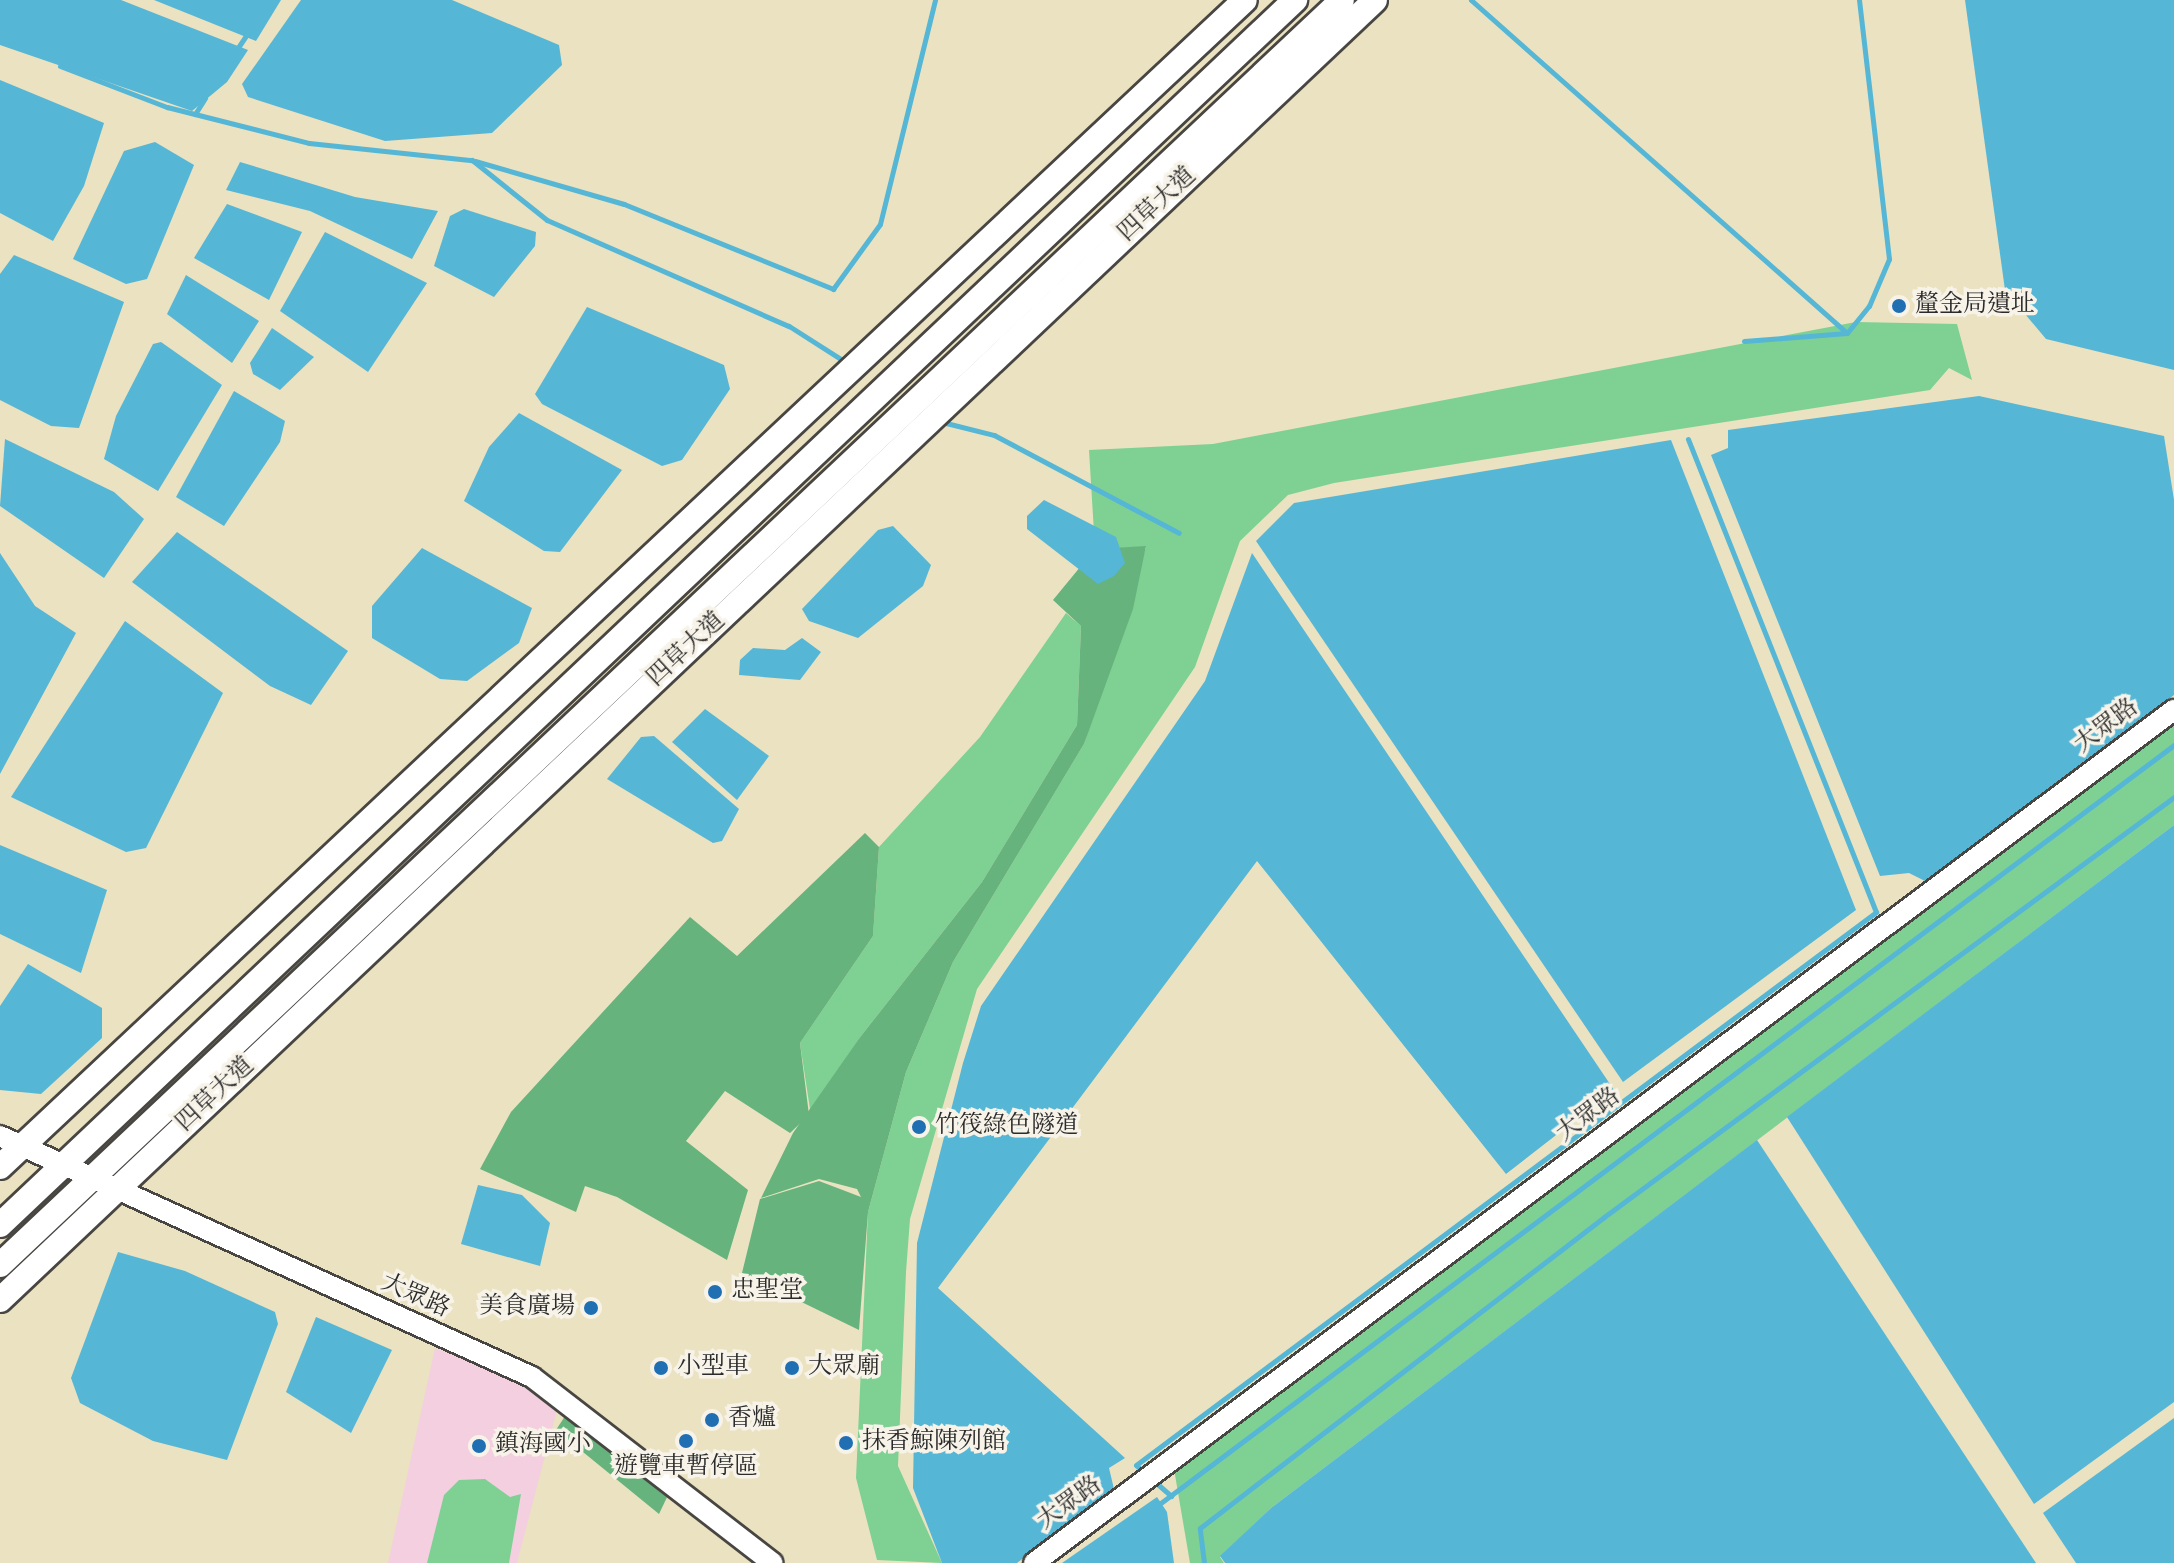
<!DOCTYPE html>
<html>
<head>
<meta charset="utf-8">
<style>
  body { margin:0 }
  #map { position:relative; width:2174px; height:1563px; overflow:hidden; background:#eae2c1; font-family:"Sorts Mill Goudy","Noto Serif TC",serif }
  div>[style] { position:absolute }
  .built>* { inset:0; background:#f3cfe0 }
  .green>* { inset:0; background:#7ed193 }
  .forest>* { inset:0; background:#66b37d }
  .water>* { inset:0; background:#56b6d5 }
  .stream>* { height:5px; margin:-2.5px; padding:0 2.5px; transform-origin:2.5px; border-radius:2.5px; background:#56b6d5 }
  .roads { filter:drop-shadow(2px 0 #484642) drop-shadow(-2px 0 #484642) drop-shadow(0 2px #484642) drop-shadow(0 -2px #484642) }
  .minor>* { height:20px; margin:-10px; padding:0 10px; transform-origin:10px; border-radius:10px; background:#fff }
  .tertiary>* { height:24px; margin:-12px; padding:0 12px; transform-origin:12px; border-radius:12px; background:#fff }
  .dots>* { width:22px; height:22px; translate:-50% -50%; box-sizing:border-box; border:4px solid #f7f3e8; border-radius:50% }
  span { translate:-50% -50%; white-space:nowrap; text-align:center; line-height:1.15; -webkit-text-stroke:7px #f7f3e8; paint-order:stroke }
  .street-label { font-size:24px; color:#2b2b2b }
  .poi-label { font-size:24px; color:#2b2b2b }
  .left { translate:0 -50%; text-align:left }
  .right { translate:-100% -50%; text-align:right }
</style>
</head>
<body>
<div id="map">
  <div class="built">
    <div style="clip-path:polygon(435px 1348px,512px 1377px,558px 1406px,517px 1563px,388px 1563px)"></div>
  </div>
  <div class="green">
    <div style="clip-path:polygon(1856px 322px,1957px 324px,1972px 380px,1949px 368px,1930px 390px,1334px 483px,1288px 495px,1240px 541px,1195px 667px,977px 989px,910px 1219px,906px 1272px,898px 1466px,942px 1563px,877px 1560px,856px 1478px,868px 1212px,906px 1072px,953px 962px,1084px 744px,1146px 547px,1095px 549px,1089px 450px,1213px 444px)"></div>
    <div style="clip-path:polygon(1066px 613px,1081px 626px,1077px 725px,982px 882px,861px 1036px,811px 1116px,800px 1043px,873px 936px,879px 847px,980px 737px)"></div>
    <div style="clip-path:polygon(2174px 722px,2174px 825px,1271px 1508px,1220px 1557px,1224px 1563px,1190px 1563px,1174px 1469px)"></div>
    <div style="clip-path:polygon(485px 1479px,510px 1497px,521px 1494px,509px 1563px,427px 1563px,444px 1495px,459px 1480px)"></div>
  </div>
  <div class="forest">
    <div style="clip-path:polygon(1146px 546px,1133px 609px,1084px 744px,953px 962px,906px 1072px,868px 1212px,859px 1330px,742px 1273px,760px 1199px,819px 1181px,861px 1197px,857px 1189px,819px 1179px,761px 1198px,793px 1133px,861px 1036px,982px 882px,1077px 725px,1081px 626px,1053px 600px,1095px 549px)"></div>
    <div style="clip-path:polygon(865px 833px,879px 847px,873px 936px,800px 1043px,809px 1115px,790px 1133px,725px 1091px,686px 1141px,748px 1190px,727px 1260px,617px 1197px,585px 1186px,576px 1212px,480px 1169px,511px 1112px,690px 917px,737px 956px)"></div>
    <div style="clip-path:polygon(569px 1410px,669px 1493px,659px 1514px,556px 1430px)"></div>
  </div>
  <div class="water">
    <div style="clip-path:polygon(0 0,121px 0,248px 50px,227px 82px,192px 111px,0 45px)"></div>
    <div style="clip-path:polygon(154px 0,281px 0,256px 41px)"></div>
    <div style="clip-path:polygon(301px 0,452px 0,559px 45px,562px 65px,492px 133px,385px 141px,248px 97px,242px 84px)"></div>
    <div style="clip-path:polygon(1965px 0,2174px 0,2174px 370px,2046px 339px,2005px 290px)"></div>
    <div style="clip-path:polygon(0 80px,104px 123px,84px 186px,53px 241px,0 213px)"></div>
    <div style="clip-path:polygon(155px 142px,194px 165px,147px 279px,126px 284px,73px 259px,124px 151px)"></div>
    <div style="clip-path:polygon(240px 162px,355px 197px,438px 211px,412px 259px,310px 211px,226px 190px)"></div>
    <div style="clip-path:polygon(227px 204px,302px 232px,269px 300px,194px 258px)"></div>
    <div style="clip-path:polygon(464px 209px,536px 232px,535px 246px,494px 297px,434px 266px,450px 216px)"></div>
    <div style="clip-path:polygon(325px 232px,427px 283px,368px 372px,280px 311px)"></div>
    <div style="clip-path:polygon(14px 255px,124px 302px,79px 428px,51px 426px,0 400px,0 274px)"></div>
    <div style="clip-path:polygon(186px 275px,259px 321px,232px 363px,167px 314px)"></div>
    <div style="clip-path:polygon(587px 307px,724px 365px,730px 389px,682px 460px,662px 466px,542px 404px,535px 394px)"></div>
    <div style="clip-path:polygon(272px 328px,314px 357px,280px 390px,253px 374px,250px 363px)"></div>
    <div style="clip-path:polygon(161px 342px,222px 385px,158px 491px,104px 459px,116px 416px,153px 344px)"></div>
    <div style="clip-path:polygon(234px 391px,285px 421px,280px 442px,224px 526px,176px 497px)"></div>
    <div style="clip-path:polygon(1979px 396px,2164px 436px,2174px 500px,2174px 695px,1925px 881px,1909px 873px,1880px 876px,1711px 455px,1728px 448px,1728px 430px)"></div>
    <div style="clip-path:polygon(519px 413px,622px 470px,560px 552px,544px 551px,464px 501px,489px 447px)"></div>
    <div style="clip-path:polygon(5px 439px,114px 492px,144px 519px,104px 578px,0 506px)"></div>
    <div style="clip-path:polygon(1671px 440px,1856px 910px,1623px 1082px,1256px 541px,1294px 503px)"></div>
    <div style="clip-path:polygon(1044px 500px,1116px 537px,1125px 563px,1114px 576px,1098px 584px,1027px 529px,1027px 516px)"></div>
    <div style="clip-path:polygon(893px 526px,931px 565px,923px 586px,858px 638px,809px 621px,802px 609px,878px 530px)"></div>
    <div style="clip-path:polygon(177px 532px,348px 651px,311px 705px,270px 686px,132px 582px)"></div>
    <div style="clip-path:polygon(422px 548px,532px 608px,519px 643px,467px 681px,440px 679px,372px 638px,372px 606px)"></div>
    <div style="clip-path:polygon(0 553px,35px 606px,76px 633px,0 774px)"></div>
    <div style="clip-path:polygon(1252px 553px,1614px 1090px,1506px 1174px,1257px 861px,938px 1288px,1125px 1458px,1109px 1468px,1114px 1489px,1017px 1563px,942px 1563px,913px 1488px,917px 1243px,963px 1063px,981px 1006px,1205px 681px)"></div>
    <div style="clip-path:polygon(125px 621px,223px 693px,146px 848px,126px 852px,11px 797px)"></div>
    <div style="clip-path:polygon(802px 638px,821px 652px,800px 680px,739px 675px,740px 660px,753px 648px,785px 650px)"></div>
    <div style="clip-path:polygon(705px 709px,769px 756px,737px 800px,672px 742px)"></div>
    <div style="clip-path:polygon(654px 736px,739px 809px,722px 841px,713px 843px,607px 779px,641px 737px)"></div>
    <div style="clip-path:polygon(2174px 825px,2174px 1402px,2034px 1504px,1787px 1117px)"></div>
    <div style="clip-path:polygon(0 845px,107px 890px,81px 973px,0 934px)"></div>
    <div style="clip-path:polygon(28px 964px,102px 1008px,102px 1038px,41px 1094px,0 1090px,0 1006px)"></div>
    <div style="clip-path:polygon(1757px 1140px,2036px 1563px,1225px 1563px,1220px 1556px,1271px 1508px)"></div>
    <div style="clip-path:polygon(478px 1185px,522px 1195px,550px 1223px,540px 1266px,461px 1244px)"></div>
    <div style="clip-path:polygon(118px 1252px,185px 1271px,275px 1312px,278px 1324px,227px 1460px,153px 1441px,80px 1403px,71px 1378px)"></div>
    <div style="clip-path:polygon(316px 1317px,392px 1350px,351px 1433px,286px 1392px)"></div>
    <div style="clip-path:polygon(2174px 1418px,2174px 1563px,2076px 1563px,2043px 1513px)"></div>
    <div style="clip-path:polygon(1157px 1497px,1167px 1512px,1174px 1563px,1062px 1563px)"></div>
  </div>
  <div class="stream">
    <div style="left:1471px;top:0;width:502px;rotate:41.53deg"></div>
    <div style="left:237px;top:49px;width:22px;rotate:-56deg"></div>
    <div style="left:60px;top:66px;width:115px;rotate:21deg"></div>
    <div style="left:167px;top:107px;width:146px;rotate:14.2deg"></div>
    <div style="left:309px;top:143px;width:164px;rotate:6deg"></div>
    <div style="left:472px;top:160px;width:96px;rotate:38.7deg"></div>
    <div style="left:547px;top:220px;width:264px;rotate:23.7deg"></div>
    <div style="left:789px;top:326px;width:69px;rotate:32.5deg"></div>
    <div style="left:195px;top:114px;width:19px;rotate:-58deg"></div>
    <div style="left:475px;top:161px;width:155px;rotate:16.1deg"></div>
    <div style="left:624px;top:204px;width:226px;rotate:22.1deg"></div>
    <div style="left:833px;top:289px;width:80px;rotate:-54.1deg"></div>
    <div style="left:880px;top:224px;width:231px;rotate:-76.2deg"></div>
    <div style="left:1744px;top:341px;width:103px;rotate:-4.4deg"></div>
    <div style="left:1847px;top:333px;width:35px;rotate:-51deg"></div>
    <div style="left:1869px;top:306px;width:51px;rotate:-66.9deg"></div>
    <div style="left:1889px;top:259px;width:261px;rotate:-96.6deg"></div>
    <div style="left:942px;top:422px;width:54px;rotate:14deg"></div>
    <div style="left:994px;top:435px;width:209px;rotate:27.9deg"></div>
    <div style="left:1146px;top:1474px;width:13px;rotate:-138deg"></div>
    <div style="left:1136px;top:1465px;width:924px;rotate:-36.77deg"></div>
    <div style="left:1876px;top:912px;width:509px;rotate:-111.68deg"></div>
    <div style="left:1154px;top:1481px;width:23px;rotate:41deg"></div>
    <div style="left:1158px;top:1505px;width:1269px;rotate:-36.8deg"></div>
    <div style="left:1204px;top:1563px;width:35px;rotate:-97deg"></div>
    <div style="left:1200px;top:1528px;width:510px;rotate:-37.59deg"></div>
    <div style="left:1604px;top:1217px;width:708px;rotate:-36.38deg"></div>
  </div>
  <div class="roads">
    <div class="minor">
      <div style="left:0;top:1136px;width:584px;rotate:24.37deg"></div>
      <div style="left:532px;top:1377px;width:304px;rotate:37.7deg"></div>
      <div style="left:1034px;top:1563px;width:1424px;rotate:-36.81deg"></div>
    </div>
    <div class="tertiary">
      <div style="left:0;top:1167px;width:1706px;rotate:-43.15deg"></div>
      <div style="left:0;top:1225px;width:1783px;rotate:-43.41deg"></div>
      <div style="left:0;top:1265px;width:1844px;rotate:-43.31deg"></div>
      <div style="left:0;top:1300px;width:1892px;rotate:-43.39deg"></div>
    </div>
  </div>
  <div class="dots">
    <div style="left:1899px;top:306px;background:#1f6fb2"></div>
    <div style="left:919px;top:1127px;background:#1f6fb2"></div>
    <div style="left:715px;top:1292px;background:#1f6fb2"></div>
    <div style="left:591px;top:1308px;background:#1f6fb2"></div>
    <div style="left:661px;top:1368px;background:#1f6fb2"></div>
    <div style="left:792px;top:1368px;background:#1f6fb2"></div>
    <div style="left:712px;top:1420px;background:#1f6fb2"></div>
    <div style="left:686px;top:1441px;background:#1f6fb2"></div>
    <div style="left:846px;top:1443px;background:#1f6fb2"></div>
    <div style="left:479px;top:1446px;background:#1f6fb2"></div>
  </div>
  <div class="street-label">
    <span style="left:1158px;top:205px;rotate:-43deg">四草大道</span>
    <span style="left:687px;top:650px;rotate:-43deg">四草大道</span>
    <span style="left:2107px;top:727px;rotate:-37deg">大眾路</span>
    <span style="left:216px;top:1095px;rotate:-43deg">四草大道</span>
    <span style="left:1589px;top:1116px;rotate:-37deg">大眾路</span>
    <span style="left:415px;top:1297px;rotate:24deg">大眾路</span>
    <span style="left:1070px;top:1504px;rotate:-36deg">大眾路</span>
  </div>
  <div class="poi-label">
    <span class="left" style="left:1915px;top:306px">釐金局遺址</span>
    <span class="left" style="left:935px;top:1127px">竹筏綠色隧道</span>
    <span class="left" style="left:731px;top:1292px">忠聖堂</span>
    <span class="right" style="left:575px;top:1308px">美食廣場</span>
    <span class="left" style="left:677px;top:1368px">小型車</span>
    <span class="left" style="left:808px;top:1368px">大眾廟</span>
    <span class="left" style="left:728px;top:1420px">香爐</span>
    <span class="left" style="left:862px;top:1443px">抹香鯨陳列館</span>
    <span class="left" style="left:495px;top:1446px">鎮海國小</span>
    <span style="left:686px;top:1468px">遊覽車暫停區</span>
  </div>
</div>
</body>
</html>
